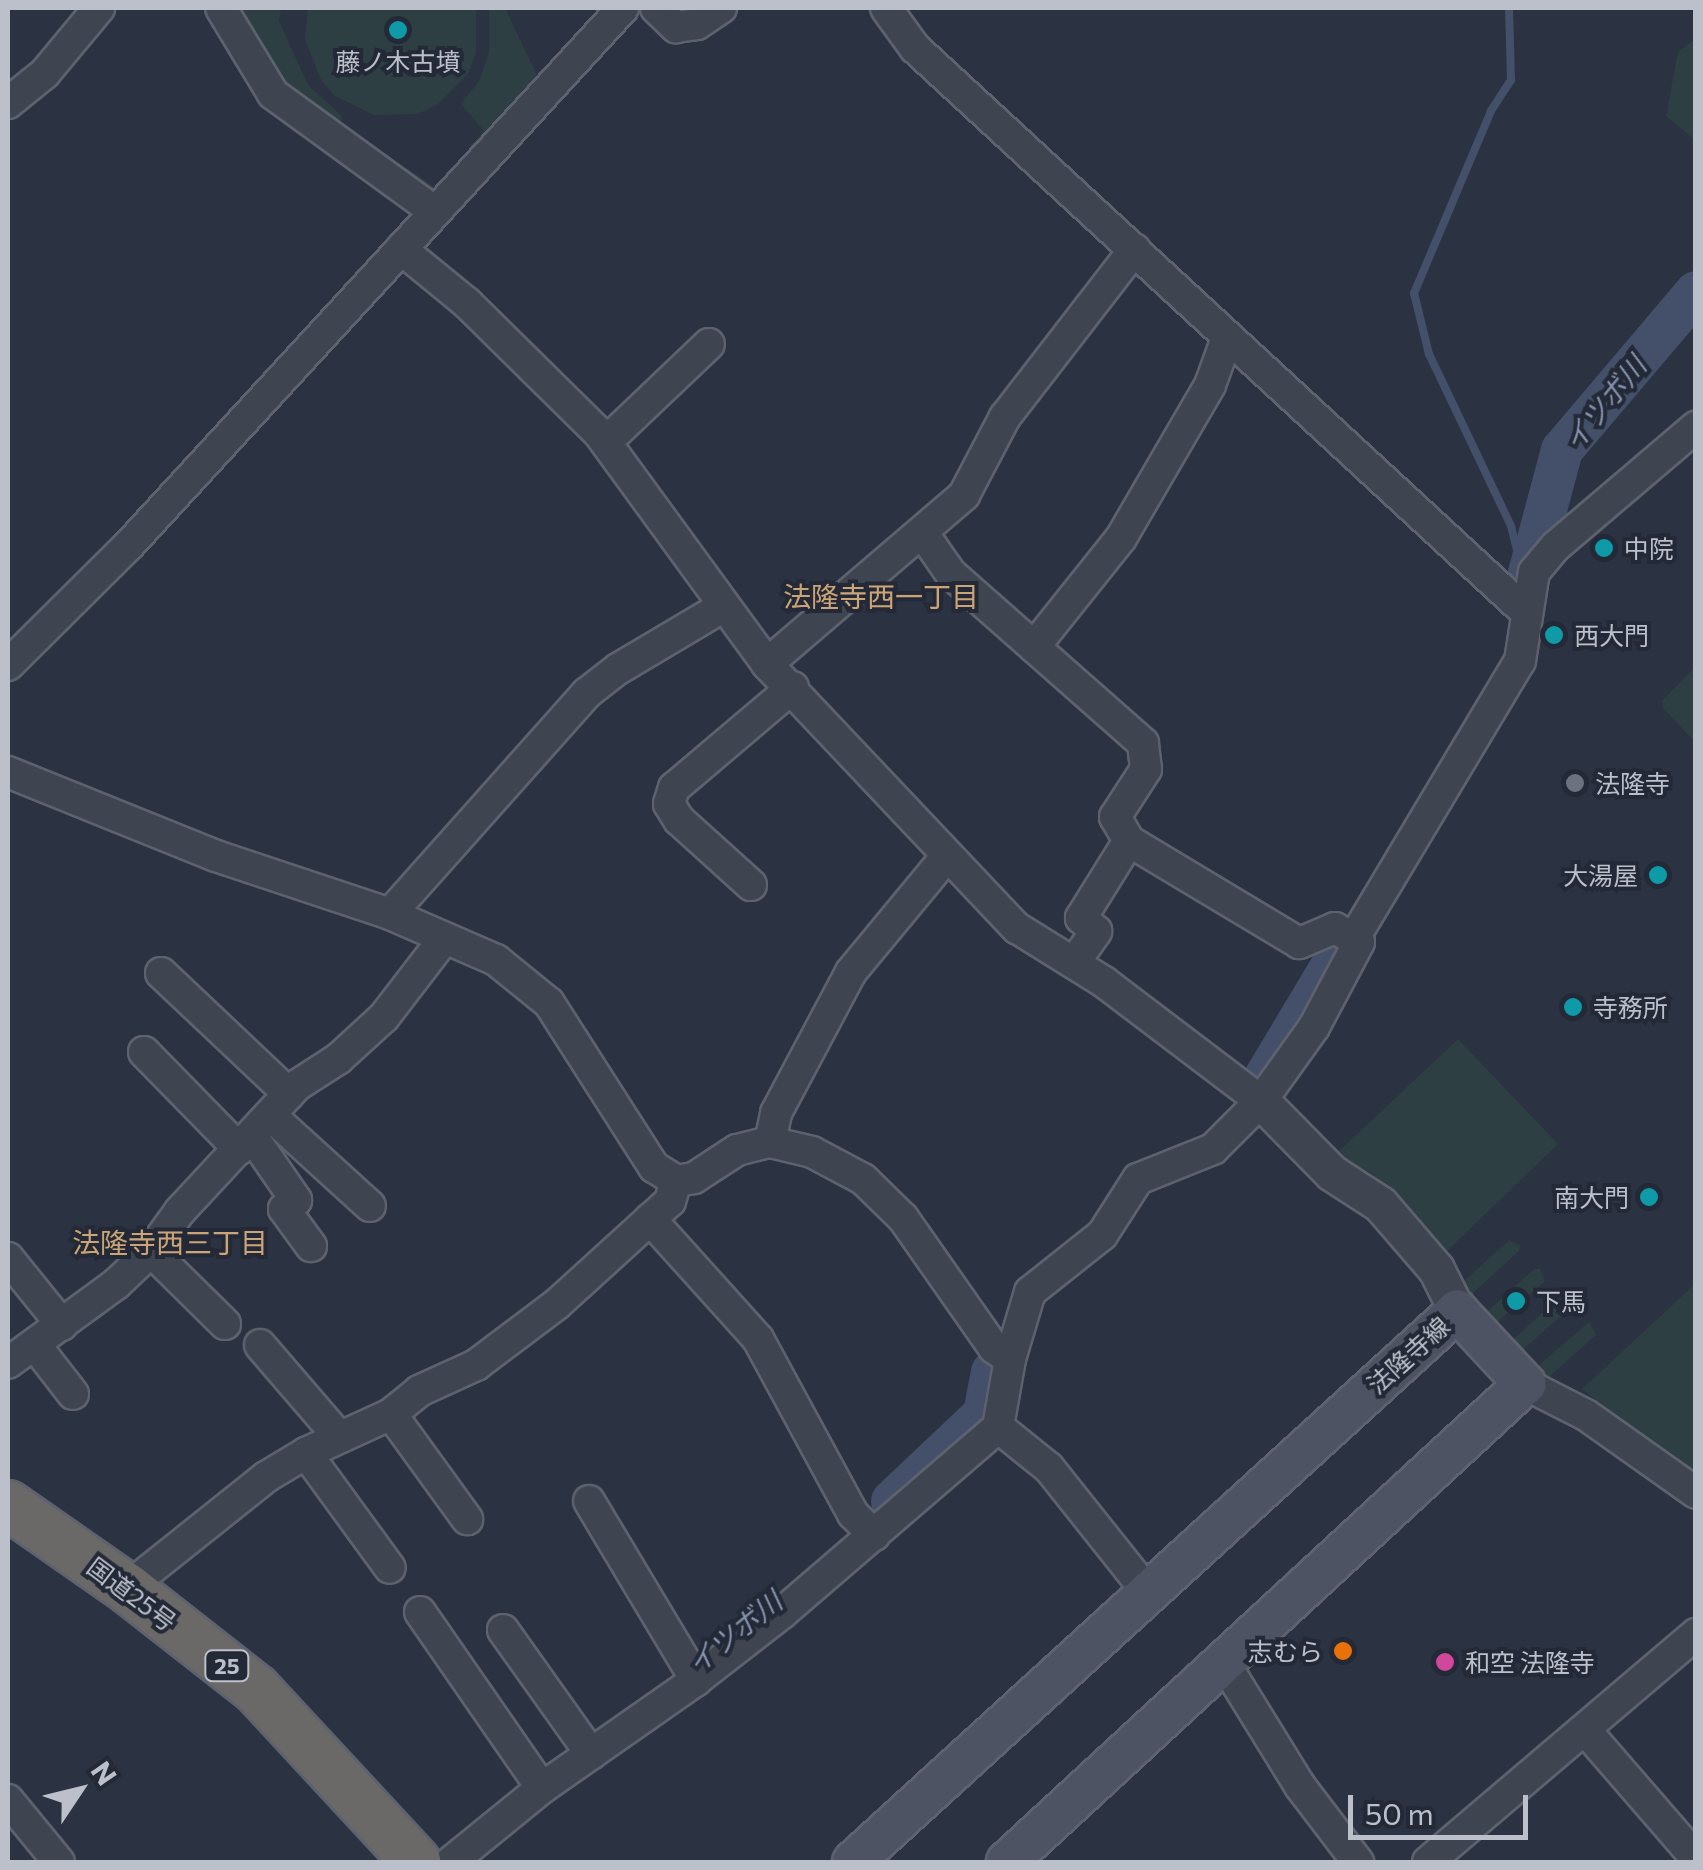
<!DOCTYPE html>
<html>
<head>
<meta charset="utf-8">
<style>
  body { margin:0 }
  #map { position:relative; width:1703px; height:1870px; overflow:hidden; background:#2b3241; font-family:Commissioner,"Noto Sans JP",sans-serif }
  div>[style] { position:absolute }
  .green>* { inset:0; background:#2e3f43 }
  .stream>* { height:8px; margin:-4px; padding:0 4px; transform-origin:4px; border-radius:4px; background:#445069 }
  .river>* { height:42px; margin:-21px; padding:0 21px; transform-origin:21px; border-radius:21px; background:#445069 }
  .roads { filter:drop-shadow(2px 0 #5d626e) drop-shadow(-2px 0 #5d626e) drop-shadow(0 2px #5d626e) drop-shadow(0 -2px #5d626e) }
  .minor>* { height:30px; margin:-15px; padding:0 15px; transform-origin:15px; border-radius:15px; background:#3f4451 }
  .tertiary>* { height:35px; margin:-17.5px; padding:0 17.5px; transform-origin:17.5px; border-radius:17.5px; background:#3f4451 }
  .secondary>* { height:40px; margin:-20px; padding:0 20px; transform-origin:20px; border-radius:20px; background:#4d5363 }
  .trunk>* { height:48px; margin:-24px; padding:0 24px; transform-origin:24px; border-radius:24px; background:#6a6967 }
  .dots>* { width:28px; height:28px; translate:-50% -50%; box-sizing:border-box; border:5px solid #232936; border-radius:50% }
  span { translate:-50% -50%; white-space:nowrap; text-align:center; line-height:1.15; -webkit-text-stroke:8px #232936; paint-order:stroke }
  .shield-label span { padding:2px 8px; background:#232936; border:2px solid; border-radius:8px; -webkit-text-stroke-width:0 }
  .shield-label { font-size:22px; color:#bcc0cb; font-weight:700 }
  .poi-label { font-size:25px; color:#bcc0cb }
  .left { translate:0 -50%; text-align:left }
  .right { translate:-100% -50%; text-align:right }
  .street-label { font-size:25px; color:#bcc0cb }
  .water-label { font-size:28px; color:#8693ae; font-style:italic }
  .neighbourhood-label { font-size:28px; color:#cba577 }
  .frame { position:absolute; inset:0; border:10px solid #bcc0cb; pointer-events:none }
  .north { position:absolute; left:30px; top:1740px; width:100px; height:100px; -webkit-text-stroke:8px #232936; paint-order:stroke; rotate:55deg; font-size:28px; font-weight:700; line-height:40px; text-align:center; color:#bcc0cb }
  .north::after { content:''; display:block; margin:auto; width:35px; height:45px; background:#bcc0cb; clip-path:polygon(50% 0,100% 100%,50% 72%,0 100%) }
  .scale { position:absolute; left:1348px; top:1795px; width:180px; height:45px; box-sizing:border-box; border:5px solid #bcc0cb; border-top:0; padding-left:12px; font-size:30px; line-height:35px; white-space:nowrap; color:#bcc0cb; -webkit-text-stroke:8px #232936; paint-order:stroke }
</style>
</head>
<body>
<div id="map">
  <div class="green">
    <div style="clip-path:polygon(237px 8px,281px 8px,279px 21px,308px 85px,342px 116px,341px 124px,439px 190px,434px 196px,283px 87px,262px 56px,267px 52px,264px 45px,258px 48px)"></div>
    <div style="clip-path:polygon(308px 8px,476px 8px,476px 53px,468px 74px,438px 104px,418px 114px,374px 115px,335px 96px,321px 80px,305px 39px)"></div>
    <div style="clip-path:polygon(489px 8px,505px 8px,540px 82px,475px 151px,470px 146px,484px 131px,461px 104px,479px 81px,489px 53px)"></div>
    <div style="clip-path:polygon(1695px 39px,1695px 140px,1666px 116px,1678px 52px)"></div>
    <div style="clip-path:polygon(1695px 667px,1695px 742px,1663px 708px,1662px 701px)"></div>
    <div style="clip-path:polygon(1458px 1039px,1558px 1144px,1445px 1253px,1370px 1172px,1333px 1157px)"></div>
    <div style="clip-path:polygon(1509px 1240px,1520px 1245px,1519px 1251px,1473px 1293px,1467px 1294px,1463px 1282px)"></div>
    <div style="clip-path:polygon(1534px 1269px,1540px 1269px,1545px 1281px,1495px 1324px,1487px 1318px,1488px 1311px)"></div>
    <div style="clip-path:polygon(1694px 1285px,1695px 1286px,1695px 1475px,1582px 1389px)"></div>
    <div style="clip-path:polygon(1560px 1296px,1565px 1296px,1570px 1308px,1520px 1352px,1514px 1339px)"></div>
    <div style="clip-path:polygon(1589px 1322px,1596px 1335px,1549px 1377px,1543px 1377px,1539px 1365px)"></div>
  </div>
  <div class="stream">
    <div style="left:1509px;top:8px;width:72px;rotate:88.4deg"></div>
    <div style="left:1511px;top:80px;width:37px;rotate:123deg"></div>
    <div style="left:1491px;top:111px;width:198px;rotate:112.9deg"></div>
    <div style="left:1414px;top:293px;width:63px;rotate:76.2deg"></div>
    <div style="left:1429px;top:354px;width:191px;rotate:64.5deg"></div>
    <div style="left:1511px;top:526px;width:49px;rotate:76deg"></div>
  </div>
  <div class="river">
    <div style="left:1525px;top:588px;width:143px;rotate:-75deg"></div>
    <div style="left:1562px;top:450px;width:207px;rotate:-49.7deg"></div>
    <div style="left:1265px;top:1077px;width:148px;rotate:-59.1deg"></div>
    <div style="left:892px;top:1501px;width:127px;rotate:-43.4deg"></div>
    <div style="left:984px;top:1414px;width:43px;rotate:-79.2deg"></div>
  </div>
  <div class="roads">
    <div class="minor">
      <div style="left:221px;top:8px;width:100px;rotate:58.8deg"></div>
      <div style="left:273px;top:94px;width:199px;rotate:36deg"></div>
      <div style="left:656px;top:8px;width:28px;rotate:44deg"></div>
      <div style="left:676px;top:27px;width:21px;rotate:-8deg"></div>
      <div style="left:697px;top:24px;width:29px;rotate:-34deg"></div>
      <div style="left:886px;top:8px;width:49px;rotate:54.1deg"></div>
      <div style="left:915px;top:48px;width:832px;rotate:42.71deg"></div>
      <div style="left:8px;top:103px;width:48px;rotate:-39deg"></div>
      <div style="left:45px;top:73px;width:85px;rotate:-50.3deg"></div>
      <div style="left:401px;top:249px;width:85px;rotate:39.3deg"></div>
      <div style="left:467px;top:303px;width:184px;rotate:44.6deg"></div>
      <div style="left:598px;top:432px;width:287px;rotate:53.9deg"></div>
      <div style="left:767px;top:664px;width:364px;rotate:46.6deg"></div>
      <div style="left:1017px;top:928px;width:102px;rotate:31.8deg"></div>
      <div style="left:1104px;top:982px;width:197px;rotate:37.2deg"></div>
      <div style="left:606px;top:442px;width:142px;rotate:-43.6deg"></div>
      <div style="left:1034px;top:647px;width:139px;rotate:-51.4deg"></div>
      <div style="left:1121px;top:538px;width:177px;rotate:-59.8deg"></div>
      <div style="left:1210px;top:385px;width:50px;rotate:-70.1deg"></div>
      <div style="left:767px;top:664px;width:260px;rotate:-40.6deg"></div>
      <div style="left:964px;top:495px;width:88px;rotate:-62.3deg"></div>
      <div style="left:1005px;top:417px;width:212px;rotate:-52.3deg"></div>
      <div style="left:8px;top:665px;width:170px;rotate:-44.8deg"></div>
      <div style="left:129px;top:545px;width:730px;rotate:-47.39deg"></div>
      <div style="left:8px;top:772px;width:224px;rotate:22deg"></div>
      <div style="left:216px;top:856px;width:183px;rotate:18.4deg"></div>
      <div style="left:390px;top:914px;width:116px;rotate:23.5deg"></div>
      <div style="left:496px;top:960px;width:68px;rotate:39.1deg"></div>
      <div style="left:549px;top:1003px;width:195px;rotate:57.4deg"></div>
      <div style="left:654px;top:1167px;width:26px;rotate:32deg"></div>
      <div style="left:676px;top:1181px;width:18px;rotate:-9deg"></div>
      <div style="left:694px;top:1178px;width:51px;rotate:-33.1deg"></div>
      <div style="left:737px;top:1150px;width:34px;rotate:-14deg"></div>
      <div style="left:770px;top:1142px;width:43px;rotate:13.4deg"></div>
      <div style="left:812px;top:1152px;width:58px;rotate:27.9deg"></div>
      <div style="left:863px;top:1179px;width:56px;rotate:44.3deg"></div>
      <div style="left:903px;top:1218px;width:159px;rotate:55deg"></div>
      <div style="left:994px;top:1348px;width:19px;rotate:35deg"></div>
      <div style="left:751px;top:885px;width:97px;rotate:-137.9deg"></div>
      <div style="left:679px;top:820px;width:19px;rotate:-122deg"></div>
      <div style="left:669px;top:804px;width:17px;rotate:-73deg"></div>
      <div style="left:674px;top:788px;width:156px;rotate:-40.3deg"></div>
      <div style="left:390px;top:914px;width:296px;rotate:-48.3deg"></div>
      <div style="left:587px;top:693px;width:39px;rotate:-38deg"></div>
      <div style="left:618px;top:669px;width:123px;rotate:-30.7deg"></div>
      <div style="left:1354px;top:938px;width:323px;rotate:-59.1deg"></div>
      <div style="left:1520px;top:661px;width:90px;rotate:-81.1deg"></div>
      <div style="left:1534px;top:572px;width:34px;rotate:-50deg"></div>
      <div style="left:1556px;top:546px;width:184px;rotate:-40.4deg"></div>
      <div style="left:1074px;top:963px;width:39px;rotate:-55deg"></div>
      <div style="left:1096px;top:931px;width:20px;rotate:-139deg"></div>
      <div style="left:1081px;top:918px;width:91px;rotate:-58.1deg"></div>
      <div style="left:161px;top:973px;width:176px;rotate:43.4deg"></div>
      <div style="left:144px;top:1052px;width:136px;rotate:45.6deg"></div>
      <div style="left:270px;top:1115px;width:135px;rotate:42.3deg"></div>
      <div style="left:252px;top:1136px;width:78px;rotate:55.5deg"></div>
      <div style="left:296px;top:1200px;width:15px;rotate:143deg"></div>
      <div style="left:284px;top:1209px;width:46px;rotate:53.9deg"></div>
      <div style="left:770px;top:1142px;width:30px;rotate:-78deg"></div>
      <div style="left:776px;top:1113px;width:160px;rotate:-62deg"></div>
      <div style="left:851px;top:972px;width:151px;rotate:-50.4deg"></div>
      <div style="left:650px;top:1219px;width:161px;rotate:48deg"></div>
      <div style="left:758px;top:1339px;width:199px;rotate:61.5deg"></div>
      <div style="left:853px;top:1514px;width:30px;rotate:45deg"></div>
      <div style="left:151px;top:1251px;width:104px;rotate:44.6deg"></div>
      <div style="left:8px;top:1258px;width:86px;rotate:51.1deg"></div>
      <div style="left:35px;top:1345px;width:62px;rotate:52.2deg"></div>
      <div style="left:260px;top:1345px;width:121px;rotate:49.3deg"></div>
      <div style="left:8px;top:1363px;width:134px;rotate:-36.2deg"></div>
      <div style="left:116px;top:1284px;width:48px;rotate:-43.3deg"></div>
      <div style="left:151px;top:1251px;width:49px;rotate:-54.1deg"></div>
      <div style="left:180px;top:1211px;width:171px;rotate:-47.1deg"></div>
      <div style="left:296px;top:1086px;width:50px;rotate:-32.7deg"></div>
      <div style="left:338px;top:1059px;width:62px;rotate:-42.4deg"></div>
      <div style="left:384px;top:1017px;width:97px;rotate:-52.5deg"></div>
      <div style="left:1525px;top:1384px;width:68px;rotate:26.9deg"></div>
      <div style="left:1586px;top:1415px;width:135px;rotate:35.3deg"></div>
      <div style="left:391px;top:1414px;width:130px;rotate:54.1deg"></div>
      <div style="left:998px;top:1427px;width:65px;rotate:38.8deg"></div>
      <div style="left:1049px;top:1468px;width:157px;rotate:51.5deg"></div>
      <div style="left:306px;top:1453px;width:142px;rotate:53.9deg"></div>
      <div style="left:589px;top:1501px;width:209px;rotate:59.1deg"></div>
      <div style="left:127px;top:1588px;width:178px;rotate:-38.6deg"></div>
      <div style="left:266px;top:1477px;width:47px;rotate:-31deg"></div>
      <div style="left:306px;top:1453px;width:94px;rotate:-24.6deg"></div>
      <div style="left:391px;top:1414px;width:36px;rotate:-39deg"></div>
      <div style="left:419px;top:1391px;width:63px;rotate:-24.5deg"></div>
      <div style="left:476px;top:1365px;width:101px;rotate:-37deg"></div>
      <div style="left:557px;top:1304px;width:153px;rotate:-42.3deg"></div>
      <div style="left:670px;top:1201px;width:21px;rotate:-73deg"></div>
      <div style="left:420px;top:1612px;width:214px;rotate:55.3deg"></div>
      <div style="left:503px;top:1630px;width:152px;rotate:54.6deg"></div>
      <div style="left:1224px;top:1663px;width:145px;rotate:58.3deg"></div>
      <div style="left:1300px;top:1786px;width:96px;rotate:52.7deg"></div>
      <div style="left:1586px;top:1731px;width:168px;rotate:49.1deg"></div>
      <div style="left:8px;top:1800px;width:80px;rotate:50.6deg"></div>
      <div style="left:451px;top:1862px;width:117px;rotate:-39.1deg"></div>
      <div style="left:542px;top:1788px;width:188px;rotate:-35deg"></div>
      <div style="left:696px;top:1680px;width:109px;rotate:-37.9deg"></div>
      <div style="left:782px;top:1613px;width:285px;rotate:-40.7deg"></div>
      <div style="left:998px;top:1427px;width:69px;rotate:-80deg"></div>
      <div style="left:1010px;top:1359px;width:70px;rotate:-73.4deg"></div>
      <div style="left:1030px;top:1292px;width:92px;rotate:-38.4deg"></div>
      <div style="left:1102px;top:1235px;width:67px;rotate:-57.3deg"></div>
      <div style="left:1138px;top:1179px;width:81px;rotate:-21.8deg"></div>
      <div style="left:1213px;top:1149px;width:68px;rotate:-45deg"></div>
      <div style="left:1261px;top:1101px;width:91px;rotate:-54.4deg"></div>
      <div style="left:1314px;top:1027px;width:96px;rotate:-62.1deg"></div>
      <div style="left:1359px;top:942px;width:28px;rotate:-150deg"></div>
      <div style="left:1335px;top:928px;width:39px;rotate:157deg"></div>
      <div style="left:1299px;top:943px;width:198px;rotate:-149deg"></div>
      <div style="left:1129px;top:841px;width:28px;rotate:-120deg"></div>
      <div style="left:1115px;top:817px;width:57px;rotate:-57.1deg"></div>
      <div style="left:1146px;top:769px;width:26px;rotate:-97deg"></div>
      <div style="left:1143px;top:743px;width:256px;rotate:-138.6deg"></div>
      <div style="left:951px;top:574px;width:47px;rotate:-124.7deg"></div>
      <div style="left:1428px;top:1862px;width:352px;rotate:-40.4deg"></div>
    </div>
    <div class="tertiary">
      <div style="left:1261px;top:1101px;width:101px;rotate:45.4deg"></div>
      <div style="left:1332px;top:1173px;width:57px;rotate:32.9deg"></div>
      <div style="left:1380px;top:1204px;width:86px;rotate:49.3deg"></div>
      <div style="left:1436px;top:1269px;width:47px;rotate:63.4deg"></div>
    </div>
    <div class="secondary">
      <div style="left:853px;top:1862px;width:818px;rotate:-42.37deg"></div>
      <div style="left:1457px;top:1311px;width:100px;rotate:47deg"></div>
      <div style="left:1525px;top:1384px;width:705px;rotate:137.3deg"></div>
    </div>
    <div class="trunk">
      <div style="left:8px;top:1505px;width:145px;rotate:34.9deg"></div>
      <div style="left:127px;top:1588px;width:164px;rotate:38.1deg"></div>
      <div style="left:256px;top:1689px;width:236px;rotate:47.2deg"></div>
    </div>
  </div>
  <div class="dots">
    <div style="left:398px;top:30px;background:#0f9aa8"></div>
    <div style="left:1604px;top:548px;background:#0f9aa8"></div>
    <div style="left:1554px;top:635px;background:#0f9aa8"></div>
    <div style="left:1575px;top:783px;background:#6b7280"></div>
    <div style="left:1658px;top:875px;background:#0f9aa8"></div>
    <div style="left:1573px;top:1007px;background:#0f9aa8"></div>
    <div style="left:1649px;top:1197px;background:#0f9aa8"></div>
    <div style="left:1516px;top:1301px;background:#0f9aa8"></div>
    <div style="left:1343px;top:1651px;background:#e8710a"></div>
    <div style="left:1445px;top:1662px;background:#d1479c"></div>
  </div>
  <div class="shield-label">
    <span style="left:227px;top:1666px">25</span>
  </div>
  <div class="poi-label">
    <span style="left:398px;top:61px">藤ノ木古墳</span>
    <span class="left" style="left:1624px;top:548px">中院</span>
    <span class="left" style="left:1574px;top:635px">西大門</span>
    <span class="left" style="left:1595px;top:783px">法隆寺</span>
    <span class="right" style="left:1638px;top:875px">大湯屋</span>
    <span class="left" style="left:1593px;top:1007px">寺務所</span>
    <span class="right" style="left:1629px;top:1197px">南大門</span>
    <span class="left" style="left:1536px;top:1301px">下馬</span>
    <span class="right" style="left:1323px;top:1651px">志むら</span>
    <span class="left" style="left:1465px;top:1662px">和空 法隆寺</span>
  </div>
  <div class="street-label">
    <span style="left:1408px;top:1355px;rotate:-42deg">法隆寺線</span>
    <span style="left:132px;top:1594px;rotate:37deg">国道25号</span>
  </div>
  <div class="water-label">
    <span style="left:1604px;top:403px;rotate:-51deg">イツボ川</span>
    <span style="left:734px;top:1632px;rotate:-39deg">イツボ川</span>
  </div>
  <div class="neighbourhood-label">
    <span style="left:881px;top:596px">法隆寺西一丁目</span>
    <span style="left:170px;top:1242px">法隆寺西三丁目</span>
  </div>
  <div class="frame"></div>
  <div class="north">N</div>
  <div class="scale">50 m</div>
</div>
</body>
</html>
